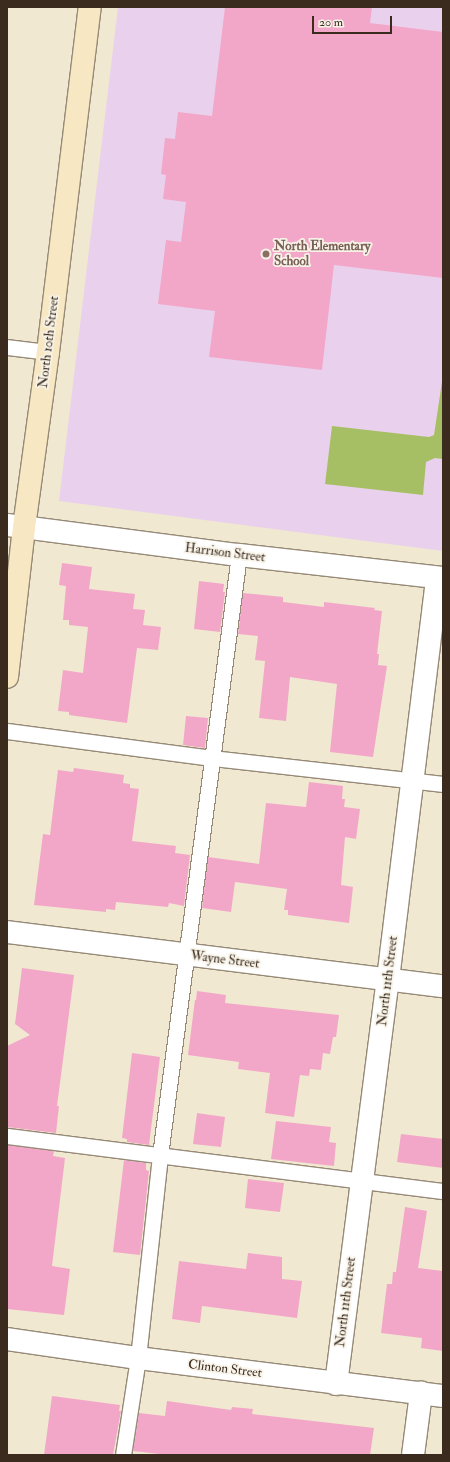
<!DOCTYPE html>
<html>
<head>
<meta charset="utf-8">
<style>
  body { margin:0 }
  #map { position:relative; width:450px; height:1462px; overflow:hidden; background:#f0e8d0; font-family:"IM FELL Double Pica",serif }
  div>[style] { position:absolute }
  .built>* { inset:0; background:#e9d1ed }
  .green>* { inset:0; background:#a7bf64 }
  .building>* { inset:0; background:#f3a7c8 }
  .roads { filter:drop-shadow(1px 0 #968977) drop-shadow(-1px 0 #968977) drop-shadow(0 1px #968977) drop-shadow(0 -1px #968977) }
  .lane>* { height:15px; margin:-7.5px; padding:0 7.5px; transform-origin:7.5px; border-radius:7.5px; background:#fff }
  .street>* { height:22px; margin:-11px; padding:0 11px; transform-origin:11px; border-radius:11px; background:#fff }
  .secondary>* { height:22px; margin:-11px; padding:0 11px; transform-origin:11px; border-radius:11px; background:#f7e8c3 }
  .dots>* { width:11px; height:11px; translate:-50% -50%; box-sizing:border-box; border:2px solid #f7f3e8; border-radius:50% }
  span { translate:-50% -50%; white-space:nowrap; text-align:center; line-height:1.15; -webkit-text-stroke:3.5px #f7f3e8; paint-order:stroke }
  .education-label { font-size:13px; color:#785e54; font-weight:700 }
  .left { translate:0 -50%; text-align:left }
  .street-label { font-size:13px; color:#3b2a1e }
  .frame { position:absolute; inset:0; border:8px solid #3b2a1e; pointer-events:none }
  .scale { position:absolute; left:312px; top:16px; width:80px; height:18px; box-sizing:border-box; border:2px solid #3b2a1e; border-top:0; padding-left:5px; font-size:12px; line-height:14px; white-space:nowrap; color:#3b2a1e; -webkit-text-stroke:3px #f7f3e8; paint-order:stroke }
</style>
</head>
<body>
<div id="map">
  <div class="built">
    <div style="clip-path:polygon(118px 7px,443px 7px,443px 551px,59px 501px)"></div>
  </div>
  <div class="green">
    <div style="clip-path:polygon(443px 375px,443px 459px,435px 458px,426px 462px,423px 495px,325px 484px,332px 426px,429px 437px,434px 435px)"></div>
  </div>
  <div class="building">
    <div style="clip-path:polygon(225px 7px,372px 7px,370px 23px,443px 32px,443px 278px,334px 265px,322px 370px,209px 357px,215px 311px,158px 304px,166px 240px,181px 242px,186px 202px,163px 199px,166px 175px,161px 174px,165px 138px,175px 139px,178px 112px,212px 116px)"></div>
    <div style="clip-path:polygon(62px 563px,92px 567px,89px 589px,135px 594px,133px 609px,145px 610px,143px 625px,161px 627px,158px 650px,137px 648px,127px 723px,69px 715px,69px 712px,58px 711px,63px 670px,83px 673px,88px 627px,69px 625px,69px 620px,63px 620px,66px 586px,59px 585px)"></div>
    <div style="clip-path:polygon(199px 581px,224px 584px,223px 592px,225px 592px,220px 632px,194px 629px)"></div>
    <div style="clip-path:polygon(243px 593px,283px 597px,283px 602px,324px 607px,324px 602px,375px 608px,374px 610px,382px 611px,377px 654px,379px 654px,378px 665px,387px 666px,373px 757px,330px 752px,337px 684px,290px 677px,286px 721px,259px 718px,265px 661px,255px 660px,258px 636px,238px 634px)"></div>
    <div style="clip-path:polygon(186px 716px,208px 718px,205px 748px,183px 745px)"></div>
    <div style="clip-path:polygon(74px 768px,124px 775px,123px 783px,130px 784px,130px 788px,139px 789px,132px 841px,176px 846px,175px 853px,190px 855px,184px 906px,169px 903px,168px 907px,116px 902px,115px 910px,106px 909px,106px 912px,34px 905px,43px 834px,50px 835px,58px 770px,73px 772px)"></div>
    <div style="clip-path:polygon(309px 782px,343px 786px,342px 799px,345px 799px,344px 807px,360px 809px,356px 839px,345px 837px,341px 885px,353px 887px,349px 923px,288px 915px,288px 910px,284px 910px,287px 889px,235px 882px,231px 912px,202px 908px,208px 857px,259px 864px,266px 803px,306px 807px)"></div>
    <div style="clip-path:polygon(22px 968px,74px 975px,57px 1106px,59px 1106px,56px 1133px,7px 1127px,7px 1046px,30px 1035px,15px 1024px)"></div>
    <div style="clip-path:polygon(197px 991px,226px 995px,225px 1003px,339px 1015px,336px 1037px,333px 1037px,330px 1054px,323px 1053px,321px 1070px,310px 1069px,309px 1076px,300px 1075px,294px 1117px,265px 1113px,270px 1073px,238px 1069px,239px 1062px,188px 1055px,195px 1000px,196px 1000px)"></div>
    <div style="clip-path:polygon(132px 1053px,160px 1057px,149px 1145px,127px 1142px,127px 1139px,122px 1138px)"></div>
    <div style="clip-path:polygon(197px 1113px,225px 1117px,221px 1147px,193px 1144px)"></div>
    <div style="clip-path:polygon(276px 1121px,331px 1127px,329px 1142px,336px 1143px,334px 1166px,271px 1159px)"></div>
    <div style="clip-path:polygon(401px 1134px,443px 1139px,443px 1168px,397px 1162px)"></div>
    <div style="clip-path:polygon(7px 1145px,54px 1151px,53px 1156px,65px 1158px,52px 1266px,70px 1269px,64px 1315px,7px 1309px)"></div>
    <div style="clip-path:polygon(124px 1160px,146px 1163px,146px 1170px,149px 1171px,140px 1255px,113px 1252px)"></div>
    <div style="clip-path:polygon(248px 1179px,284px 1183px,280px 1212px,245px 1208px)"></div>
    <div style="clip-path:polygon(405px 1207px,427px 1211px,418px 1268px,443px 1271px,443px 1351px,421px 1348px,422px 1338px,381px 1333px,387px 1284px,392px 1284px,393px 1272px,396px 1272px)"></div>
    <div style="clip-path:polygon(248px 1253px,282px 1257px,282px 1279px,302px 1281px,297px 1318px,202px 1306px,200px 1323px,172px 1319px,179px 1261px,246px 1269px)"></div>
    <div style="clip-path:polygon(52px 1396px,120px 1405px,119px 1411px,121px 1411px,113px 1455px,44px 1455px)"></div>
    <div style="clip-path:polygon(167px 1401px,231px 1410px,232px 1407px,253px 1409px,252px 1414px,374px 1428px,370px 1455px,168px 1455px,133px 1451px,139px 1413px,165px 1416px)"></div>
  </div>
  <div class="roads">
    <div class="lane">
      <div style="left:7px;top:347px;width:41px;rotate:7deg"></div>
      <div style="left:7px;top:731px;width:207px;rotate:7.5deg"></div>
      <div style="left:212px;top:758px;width:232px;rotate:6.4deg"></div>
      <div style="left:7px;top:1136px;width:439px;rotate:7.2deg"></div>
      <div style="left:123px;top:1455px;width:98px;rotate:-81.2deg"></div>
      <div style="left:138px;top:1358px;width:204px;rotate:-83.8deg"></div>
      <div style="left:160px;top:1155px;width:605px;rotate:-82.5deg"></div>
    </div>
    <div class="street">
      <div style="left:7px;top:525px;width:234px;rotate:7.4deg"></div>
      <div style="left:239px;top:555px;width:205px;rotate:6.4deg"></div>
      <div style="left:7px;top:932px;width:439px;rotate:7.1deg"></div>
      <div style="left:7px;top:1339px;width:132px;rotate:8.3deg"></div>
      <div style="left:138px;top:1358px;width:307px;rotate:7.1deg"></div>
      <div style="left:336px;top:1384px;width:408px;rotate:-82.7deg"></div>
      <div style="left:388px;top:979px;width:404px;rotate:-83deg"></div>
      <div style="left:413px;top:1455px;width:63px;rotate:-82.6deg"></div>
    </div>
    <div class="secondary">
      <div style="left:7px;top:677px;width:151px;rotate:-83.5deg"></div>
      <div style="left:24px;top:527px;width:177px;rotate:-82.2deg"></div>
      <div style="left:48px;top:352px;width:348px;rotate:-83.1deg"></div>
    </div>
  </div>
  <div class="dots">
    <div style="left:266px;top:254px;background:#8d6e63"></div>
  </div>
  <div class="education-label">
    <span class="left" style="left:274px;top:254px">North Elementary<br>School</span>
  </div>
  <div class="street-label">
    <span style="left:49px;top:342px;rotate:-83deg">North 10th Street</span>
    <span style="left:225px;top:553px;rotate:7deg">Harrison Street</span>
    <span style="left:225px;top:960px;rotate:7deg">Wayne Street</span>
    <span style="left:388px;top:981px;rotate:-83deg">North 11th Street</span>
    <span style="left:346px;top:1302px;rotate:-83deg">North 11th Street</span>
    <span style="left:225px;top:1369px;rotate:7deg">Clinton Street</span>
  </div>
  <div class="frame"></div>
  <div class="scale">20 m</div>
</div>
</body>
</html>
